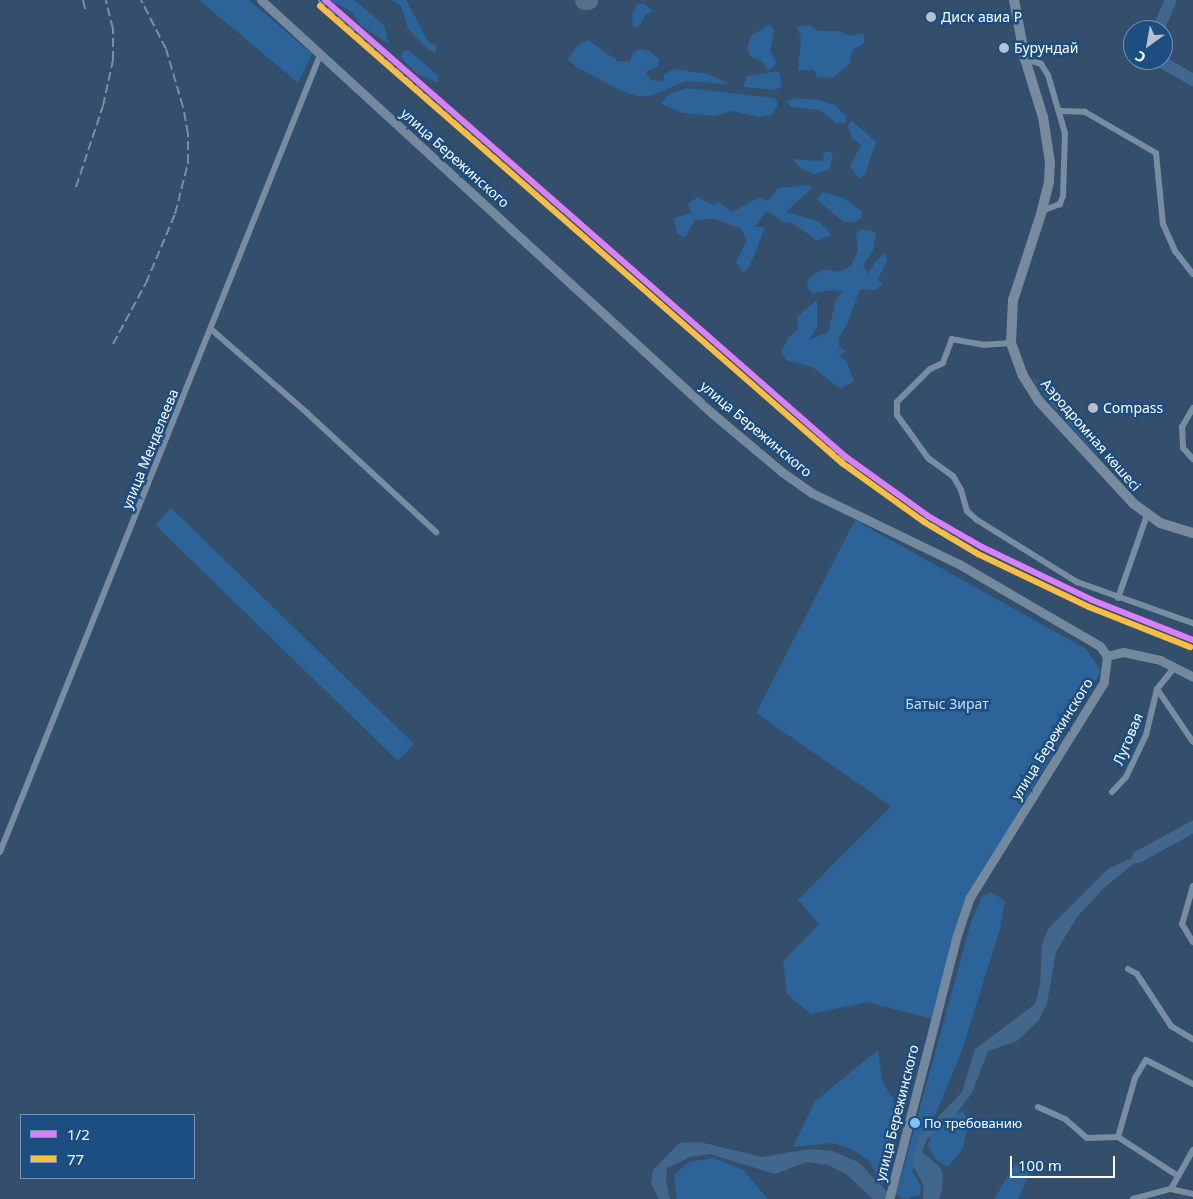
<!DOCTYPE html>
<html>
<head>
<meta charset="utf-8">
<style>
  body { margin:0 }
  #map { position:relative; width:1193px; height:1199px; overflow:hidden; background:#334f6b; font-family:"Noto Sans",sans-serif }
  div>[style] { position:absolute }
  .green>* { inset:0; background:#2c6398 }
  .water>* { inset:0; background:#42678c }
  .river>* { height:12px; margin:-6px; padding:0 6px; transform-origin:6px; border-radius:6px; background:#42678c }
  .taxiway>* { height:19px; margin:-9.5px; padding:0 9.5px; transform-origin:9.5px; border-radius:9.5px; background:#566f86 }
  .street>* { height:6px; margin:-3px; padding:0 3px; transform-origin:3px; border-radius:3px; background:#798da1 }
  .secondary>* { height:9px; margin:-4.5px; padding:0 4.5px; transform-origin:4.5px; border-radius:4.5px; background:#74899d }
  .primary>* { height:10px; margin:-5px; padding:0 5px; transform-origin:5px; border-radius:5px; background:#788b9e }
  .rail>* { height:2px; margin-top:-1px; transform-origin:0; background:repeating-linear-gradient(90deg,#7a8fa1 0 9px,transparent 0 13px) }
  .rail-1>* { height:6px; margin:-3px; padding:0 3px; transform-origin:3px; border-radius:3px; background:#d880ff }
  .rail-2>* { height:6px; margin:-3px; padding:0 3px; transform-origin:3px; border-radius:3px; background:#fbbe40 }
  .dots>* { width:14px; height:14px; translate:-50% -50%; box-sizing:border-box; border:2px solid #1c4e82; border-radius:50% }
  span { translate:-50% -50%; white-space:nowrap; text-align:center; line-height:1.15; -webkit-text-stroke:5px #1c4e82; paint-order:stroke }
  .bus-label { font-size:13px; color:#fff }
  .left { translate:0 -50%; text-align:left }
  .poi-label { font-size:14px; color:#fff }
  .street-label { font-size:14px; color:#fff }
  .park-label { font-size:14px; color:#c5dff8 }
  .legend { position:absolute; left:20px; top:1114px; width:175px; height:65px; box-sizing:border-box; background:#1c4e82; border:1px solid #7795b4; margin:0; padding:6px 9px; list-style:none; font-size:15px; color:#fff }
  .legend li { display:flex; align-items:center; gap:10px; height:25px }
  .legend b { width:25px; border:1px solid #7795b4 }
  .north { position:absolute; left:1123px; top:20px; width:50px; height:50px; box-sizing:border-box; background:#1c4e82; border:1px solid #7795b4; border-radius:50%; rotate:212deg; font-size:14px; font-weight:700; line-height:20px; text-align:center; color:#fff }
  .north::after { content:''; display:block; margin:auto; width:18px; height:22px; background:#b8c1cb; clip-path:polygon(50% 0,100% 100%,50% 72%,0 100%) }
  .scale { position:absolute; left:1010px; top:1156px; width:105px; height:22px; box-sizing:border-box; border:2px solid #fff; border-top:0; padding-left:6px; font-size:15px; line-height:18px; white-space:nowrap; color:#fff; -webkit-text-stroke:4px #1c4e82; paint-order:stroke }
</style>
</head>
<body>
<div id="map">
  <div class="green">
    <div style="clip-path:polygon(199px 0,249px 0,312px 54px,298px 83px)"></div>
    <div style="clip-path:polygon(329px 0,354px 0,384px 25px,389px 44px,360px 25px,352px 12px)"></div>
    <div style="clip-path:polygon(391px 0,406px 0,428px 41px,436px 46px,436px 52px,430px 51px,408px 29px,401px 6px)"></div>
    <div style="clip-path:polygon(637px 4px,644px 4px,653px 11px,646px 14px,639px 27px,633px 27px,632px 15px)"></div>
    <div style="clip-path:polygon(770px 24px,774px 30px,770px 51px,776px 61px,775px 66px,768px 70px,762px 61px,751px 57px,747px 49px,751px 36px)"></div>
    <div style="clip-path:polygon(810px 25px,818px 31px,839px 31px,850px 36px,864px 33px,864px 43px,853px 50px,849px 64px,833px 78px,817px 77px,814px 70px,798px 70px,801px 39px,797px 27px)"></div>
    <div style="clip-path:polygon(588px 40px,618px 61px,630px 62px,632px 54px,638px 49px,649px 51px,659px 59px,658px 66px,646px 72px,651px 80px,663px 82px,664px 74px,674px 69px,708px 74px,731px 85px,686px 81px,653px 95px,640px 97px,624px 92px,576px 67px,568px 59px,577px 46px)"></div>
    <div style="clip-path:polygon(408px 50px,439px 76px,437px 83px,416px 73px,401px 58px,402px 52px)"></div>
    <div style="clip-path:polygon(779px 71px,782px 86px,776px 90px,743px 87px,747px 76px)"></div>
    <div style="clip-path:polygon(687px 88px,775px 98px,778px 104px,772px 115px,759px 117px,732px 111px,715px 116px,683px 113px,661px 104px,669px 94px)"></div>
    <div style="clip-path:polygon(792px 98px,819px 100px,835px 105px,847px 117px,845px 123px,836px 123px,819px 110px,792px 107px,786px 102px)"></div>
    <div style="clip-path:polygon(851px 120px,876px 142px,865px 174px,859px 179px,850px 166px,861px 145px,852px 138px,848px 127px)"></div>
    <div style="clip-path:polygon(830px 151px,833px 156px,829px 170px,814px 174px,800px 168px,793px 159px,818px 161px,824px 160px,823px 153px)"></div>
    <div style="clip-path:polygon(809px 185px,812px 188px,786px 212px,818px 221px,832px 235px,817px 241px,793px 223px,784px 222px,766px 211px,755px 227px,765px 227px,756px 251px,749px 267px,743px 273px,736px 262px,747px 240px,741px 229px,715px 219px,695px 220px,685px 237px,677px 234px,674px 218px,692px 213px,687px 205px,697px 197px,713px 205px,719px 202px,732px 212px,760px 197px,768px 201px,778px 188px)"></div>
    <div style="clip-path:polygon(822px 192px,843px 198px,862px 211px,862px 218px,855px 222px,844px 222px,817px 200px)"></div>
    <div style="clip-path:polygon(862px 229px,876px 232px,873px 251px,863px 265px,868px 274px,876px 261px,886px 253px,887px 261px,878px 279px,882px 284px,876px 290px,860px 289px,848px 322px,839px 338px,839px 347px,846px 351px,839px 356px,846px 360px,854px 381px,841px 389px,812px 367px,786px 360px,781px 352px,788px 338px,798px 329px,797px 317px,817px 300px,817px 327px,809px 340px,828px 332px,836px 300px,843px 292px,834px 290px,812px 293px,807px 287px,809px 278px,823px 269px,839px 272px,851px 266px,858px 251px,856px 233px)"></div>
    <div style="clip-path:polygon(1032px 377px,1052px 388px,1093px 432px,1103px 449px,1098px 456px,1050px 403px)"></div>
    <div style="clip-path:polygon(171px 508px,414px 744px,398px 761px,155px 525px)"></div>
    <div style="clip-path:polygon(855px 520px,1086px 649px,1101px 671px,961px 910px,932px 1019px,867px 1002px,811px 1014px,787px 994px,783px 961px,819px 924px,798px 900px,891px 806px,756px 713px)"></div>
    <div style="clip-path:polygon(991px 892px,1005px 901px,1000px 929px,961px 1053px,912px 1171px,921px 1186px,920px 1195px,905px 1199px,896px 1195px,971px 922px,982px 896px)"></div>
    <div style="clip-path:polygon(878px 1050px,882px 1080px,890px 1095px,904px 1107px,883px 1186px,869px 1161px,851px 1149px,833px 1143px,793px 1147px,815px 1101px)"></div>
    <div style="clip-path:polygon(962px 1111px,970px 1121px,966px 1134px,963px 1149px,948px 1167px,936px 1160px,928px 1147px,931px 1134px,946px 1119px)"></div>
    <div style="clip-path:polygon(714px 1158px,743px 1170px,768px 1199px,677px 1199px,674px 1175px,689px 1162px)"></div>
    <div style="clip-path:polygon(1016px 1162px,1030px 1172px,1018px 1199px,994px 1199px)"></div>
  </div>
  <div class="water">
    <div style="clip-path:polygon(1153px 848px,1105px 887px,1077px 917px,1056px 952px,1047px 1003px,1039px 1020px,1017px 1041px,988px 1051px,972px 1093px,956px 1114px,927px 1139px,922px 1152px,939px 1166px,943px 1174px,942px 1189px,939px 1199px,923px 1199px,924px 1186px,912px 1163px,919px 1137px,962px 1092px,975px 1049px,1035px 1004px,1040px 985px,1042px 944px,1048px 929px,1108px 869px)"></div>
    <div style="clip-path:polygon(700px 1142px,762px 1157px,810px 1149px,832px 1151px,858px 1162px,894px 1199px,873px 1199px,846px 1174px,828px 1165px,807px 1162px,775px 1174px,710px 1154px,690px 1157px,667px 1168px,666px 1182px,670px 1199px,659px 1199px,651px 1183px,653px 1170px,679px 1143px)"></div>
  </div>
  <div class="river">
    <div style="left:1158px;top:30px;width:33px;rotate:-67deg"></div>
    <div style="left:1158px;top:60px;width:40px;rotate:29.7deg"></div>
    <div style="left:1138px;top:857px;width:63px;rotate:-28.6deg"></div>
  </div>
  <div class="taxiway">
    <div style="left:584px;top:0;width:4px"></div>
  </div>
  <div class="street">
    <div style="left:1025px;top:59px;width:17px;rotate:17deg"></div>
    <div style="left:1041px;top:64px;width:13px;rotate:58deg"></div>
    <div style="left:1048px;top:75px;width:60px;rotate:73.7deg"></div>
    <div style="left:1065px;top:133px;width:63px;rotate:91.8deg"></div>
    <div style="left:1063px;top:196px;width:9px;rotate:111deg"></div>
    <div style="left:1060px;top:204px;width:19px;rotate:159deg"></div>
    <div style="left:1060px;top:111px;width:25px;rotate:2deg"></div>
    <div style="left:1085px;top:112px;width:82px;rotate:30deg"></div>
    <div style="left:1156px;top:153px;width:71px;rotate:84.4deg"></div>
    <div style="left:1163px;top:224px;width:30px;rotate:66deg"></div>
    <div style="left:1175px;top:251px;width:29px;rotate:52deg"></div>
    <div style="left:212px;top:330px;width:126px;rotate:41.1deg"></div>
    <div style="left:307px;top:413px;width:176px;rotate:42.7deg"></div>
    <div style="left:1011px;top:343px;width:26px;rotate:176deg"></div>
    <div style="left:985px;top:345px;width:34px;rotate:-170deg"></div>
    <div style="left:952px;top:339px;width:26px;rotate:111deg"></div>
    <div style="left:943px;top:363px;width:14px;rotate:155deg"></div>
    <div style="left:930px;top:369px;width:47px;rotate:135deg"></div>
    <div style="left:897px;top:402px;width:13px;rotate:90deg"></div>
    <div style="left:897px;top:415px;width:53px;rotate:54.2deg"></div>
    <div style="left:928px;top:458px;width:31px;rotate:36deg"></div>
    <div style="left:953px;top:476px;width:16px;rotate:60deg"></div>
    <div style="left:961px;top:490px;width:22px;rotate:74deg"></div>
    <div style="left:967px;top:511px;width:13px;rotate:42deg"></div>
    <div style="left:977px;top:520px;width:118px;rotate:31.8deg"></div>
    <div style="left:1077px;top:582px;width:123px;rotate:19.5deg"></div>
    <div style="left:1193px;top:408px;width:22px;rotate:120deg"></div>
    <div style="left:1182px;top:427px;width:21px;rotate:87deg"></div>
    <div style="left:1183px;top:448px;width:15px;rotate:48deg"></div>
    <div style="left:1118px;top:598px;width:88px;rotate:-70.7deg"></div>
    <div style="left:1157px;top:689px;width:64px;rotate:55.8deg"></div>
    <div style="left:1112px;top:792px;width:21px;rotate:-47deg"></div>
    <div style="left:1126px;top:777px;width:47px;rotate:-64.5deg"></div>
    <div style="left:1146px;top:735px;width:47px;rotate:-76.6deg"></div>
    <div style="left:1157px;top:689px;width:28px;rotate:-51deg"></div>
    <div style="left:0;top:852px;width:859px;rotate:-68.12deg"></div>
    <div style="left:1193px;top:886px;width:40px;rotate:106deg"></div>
    <div style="left:1182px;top:924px;width:21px;rotate:59deg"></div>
    <div style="left:1128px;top:969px;width:10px;rotate:29deg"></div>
    <div style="left:1137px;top:974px;width:62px;rotate:56.8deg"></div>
    <div style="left:1171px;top:1026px;width:26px;rotate:31deg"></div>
    <div style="left:1038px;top:1107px;width:30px;rotate:24deg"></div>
    <div style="left:1065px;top:1119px;width:29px;rotate:41deg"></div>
    <div style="left:1087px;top:1138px;width:31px;rotate:-2deg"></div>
    <div style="left:1118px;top:1137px;width:72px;rotate:33deg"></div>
    <div style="left:1118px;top:1137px;width:61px;rotate:-73.9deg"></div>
    <div style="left:1135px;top:1078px;width:21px;rotate:-59deg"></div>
    <div style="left:1146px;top:1060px;width:53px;rotate:27.1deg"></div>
    <div style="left:1171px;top:1189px;width:45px;rotate:-60.6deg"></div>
    <div style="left:1133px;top:1199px;width:39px;rotate:-15deg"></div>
    <div style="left:1171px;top:1189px;width:23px;rotate:13deg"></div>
  </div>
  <div class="secondary">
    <div style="left:261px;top:0;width:613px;rotate:42.49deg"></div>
    <div style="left:713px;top:414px;width:90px;rotate:40deg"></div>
    <div style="left:782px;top:472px;width:37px;rotate:35deg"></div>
    <div style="left:812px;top:493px;width:163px;rotate:25.8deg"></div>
    <div style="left:959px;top:564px;width:163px;rotate:30.2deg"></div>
    <div style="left:1100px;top:646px;width:12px;rotate:55deg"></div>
    <div style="left:1107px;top:656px;width:26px;rotate:97deg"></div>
    <div style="left:1104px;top:682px;width:253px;rotate:121.9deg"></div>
    <div style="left:970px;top:897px;width:40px;rotate:108.9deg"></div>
    <div style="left:957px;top:935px;width:273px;rotate:104.4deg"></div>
    <div style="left:1107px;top:656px;width:16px;rotate:-14deg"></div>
    <div style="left:1123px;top:652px;width:38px;rotate:12deg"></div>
    <div style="left:1160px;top:660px;width:37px;rotate:27deg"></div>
  </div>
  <div class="primary">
    <div style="left:1014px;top:0;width:60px;rotate:79.4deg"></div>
    <div style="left:1025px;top:59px;width:61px;rotate:72.8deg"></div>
    <div style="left:1043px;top:117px;width:46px;rotate:81.2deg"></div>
    <div style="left:1050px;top:162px;width:20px;rotate:93deg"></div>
    <div style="left:1049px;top:182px;width:30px;rotate:104deg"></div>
    <div style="left:1042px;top:211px;width:94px;rotate:108deg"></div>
    <div style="left:1013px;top:300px;width:43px;rotate:92.7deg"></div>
    <div style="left:1011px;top:343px;width:33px;rotate:70deg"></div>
    <div style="left:1022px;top:374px;width:31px;rotate:58deg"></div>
    <div style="left:1038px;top:400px;width:142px;rotate:47.3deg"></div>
    <div style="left:1134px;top:504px;width:32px;rotate:36deg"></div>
    <div style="left:1160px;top:523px;width:34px;rotate:17deg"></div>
  </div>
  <div class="rail">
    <div style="left:83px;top:0;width:13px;rotate:77deg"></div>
    <div style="left:318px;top:0;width:614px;rotate:41.43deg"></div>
    <div style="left:778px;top:406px;width:112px;rotate:39.5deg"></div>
    <div style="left:864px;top:477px;width:56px;rotate:36.3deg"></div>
    <div style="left:909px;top:510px;width:105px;rotate:31deg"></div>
    <div style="left:999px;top:564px;width:90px;rotate:26.3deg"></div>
    <div style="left:1080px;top:604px;width:121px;rotate:20.8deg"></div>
    <div style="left:76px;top:187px;width:85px;rotate:-71.6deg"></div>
    <div style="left:103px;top:106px;width:47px;rotate:-77.7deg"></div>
    <div style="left:113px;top:60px;width:31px;rotate:-90deg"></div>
    <div style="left:113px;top:29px;width:30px;rotate:-104deg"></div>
    <div style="left:113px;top:344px;width:69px;rotate:-61.6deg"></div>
    <div style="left:146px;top:283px;width:75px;rotate:-67.2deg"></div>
    <div style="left:175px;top:214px;width:53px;rotate:-75.7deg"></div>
    <div style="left:188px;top:163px;width:29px;rotate:-90deg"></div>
    <div style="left:188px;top:134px;width:27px;rotate:-100deg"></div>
    <div style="left:183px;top:107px;width:60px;rotate:-106.3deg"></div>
    <div style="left:166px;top:49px;width:55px;rotate:-117deg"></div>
  </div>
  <div class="rail-1">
    <div style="left:325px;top:0;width:693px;rotate:41.26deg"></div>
    <div style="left:846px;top:457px;width:101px;rotate:35.7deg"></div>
    <div style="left:928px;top:516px;width:62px;rotate:29.9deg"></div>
    <div style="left:982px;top:547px;width:122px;rotate:25.7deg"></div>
    <div style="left:1092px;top:600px;width:109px;rotate:21.6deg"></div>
  </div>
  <div class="rail-2">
    <div style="left:320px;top:6px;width:694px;rotate:41.2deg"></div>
    <div style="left:842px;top:463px;width:101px;rotate:35.7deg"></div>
    <div style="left:924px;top:522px;width:63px;rotate:30.7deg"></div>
    <div style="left:978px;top:554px;width:123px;rotate:25.5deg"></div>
    <div style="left:1089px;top:607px;width:109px;rotate:21.6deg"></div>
  </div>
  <div class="dots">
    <div style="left:931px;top:17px;background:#b8c1cb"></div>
    <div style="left:1004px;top:48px;background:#b8c1cb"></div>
    <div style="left:1093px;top:408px;background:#b8c1cb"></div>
    <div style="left:915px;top:1123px;background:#80c4ff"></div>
  </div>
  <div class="bus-label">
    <span class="left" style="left:924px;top:1123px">По требованию</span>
  </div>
  <div class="poi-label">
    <span class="left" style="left:941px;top:17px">Диск авиа Р</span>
    <span class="left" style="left:1014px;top:48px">Бурундай</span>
    <span class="left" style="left:1103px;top:408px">Compass</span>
  </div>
  <div class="street-label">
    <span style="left:455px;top:158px;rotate:42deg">улица Бережинского</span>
    <span style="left:756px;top:429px;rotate:40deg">улица Бережинского</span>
    <span style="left:1091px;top:435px;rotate:49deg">Аэродромная көшесі</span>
    <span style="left:150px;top:449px;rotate:-68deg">улица Менделеева</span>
    <span style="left:1052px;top:739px;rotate:-58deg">улица Бережинского</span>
    <span style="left:1128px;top:739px;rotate:-67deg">Луговая</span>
    <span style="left:897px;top:1113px;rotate:-76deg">улица Бережинского</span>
  </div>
  <div class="park-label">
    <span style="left:947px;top:704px">Батыс Зират</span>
  </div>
  <ul class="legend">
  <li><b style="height:6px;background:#d880ff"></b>1/2</li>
  <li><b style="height:6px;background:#fbbe40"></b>77</li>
  </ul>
  <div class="north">С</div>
  <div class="scale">100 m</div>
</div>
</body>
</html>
